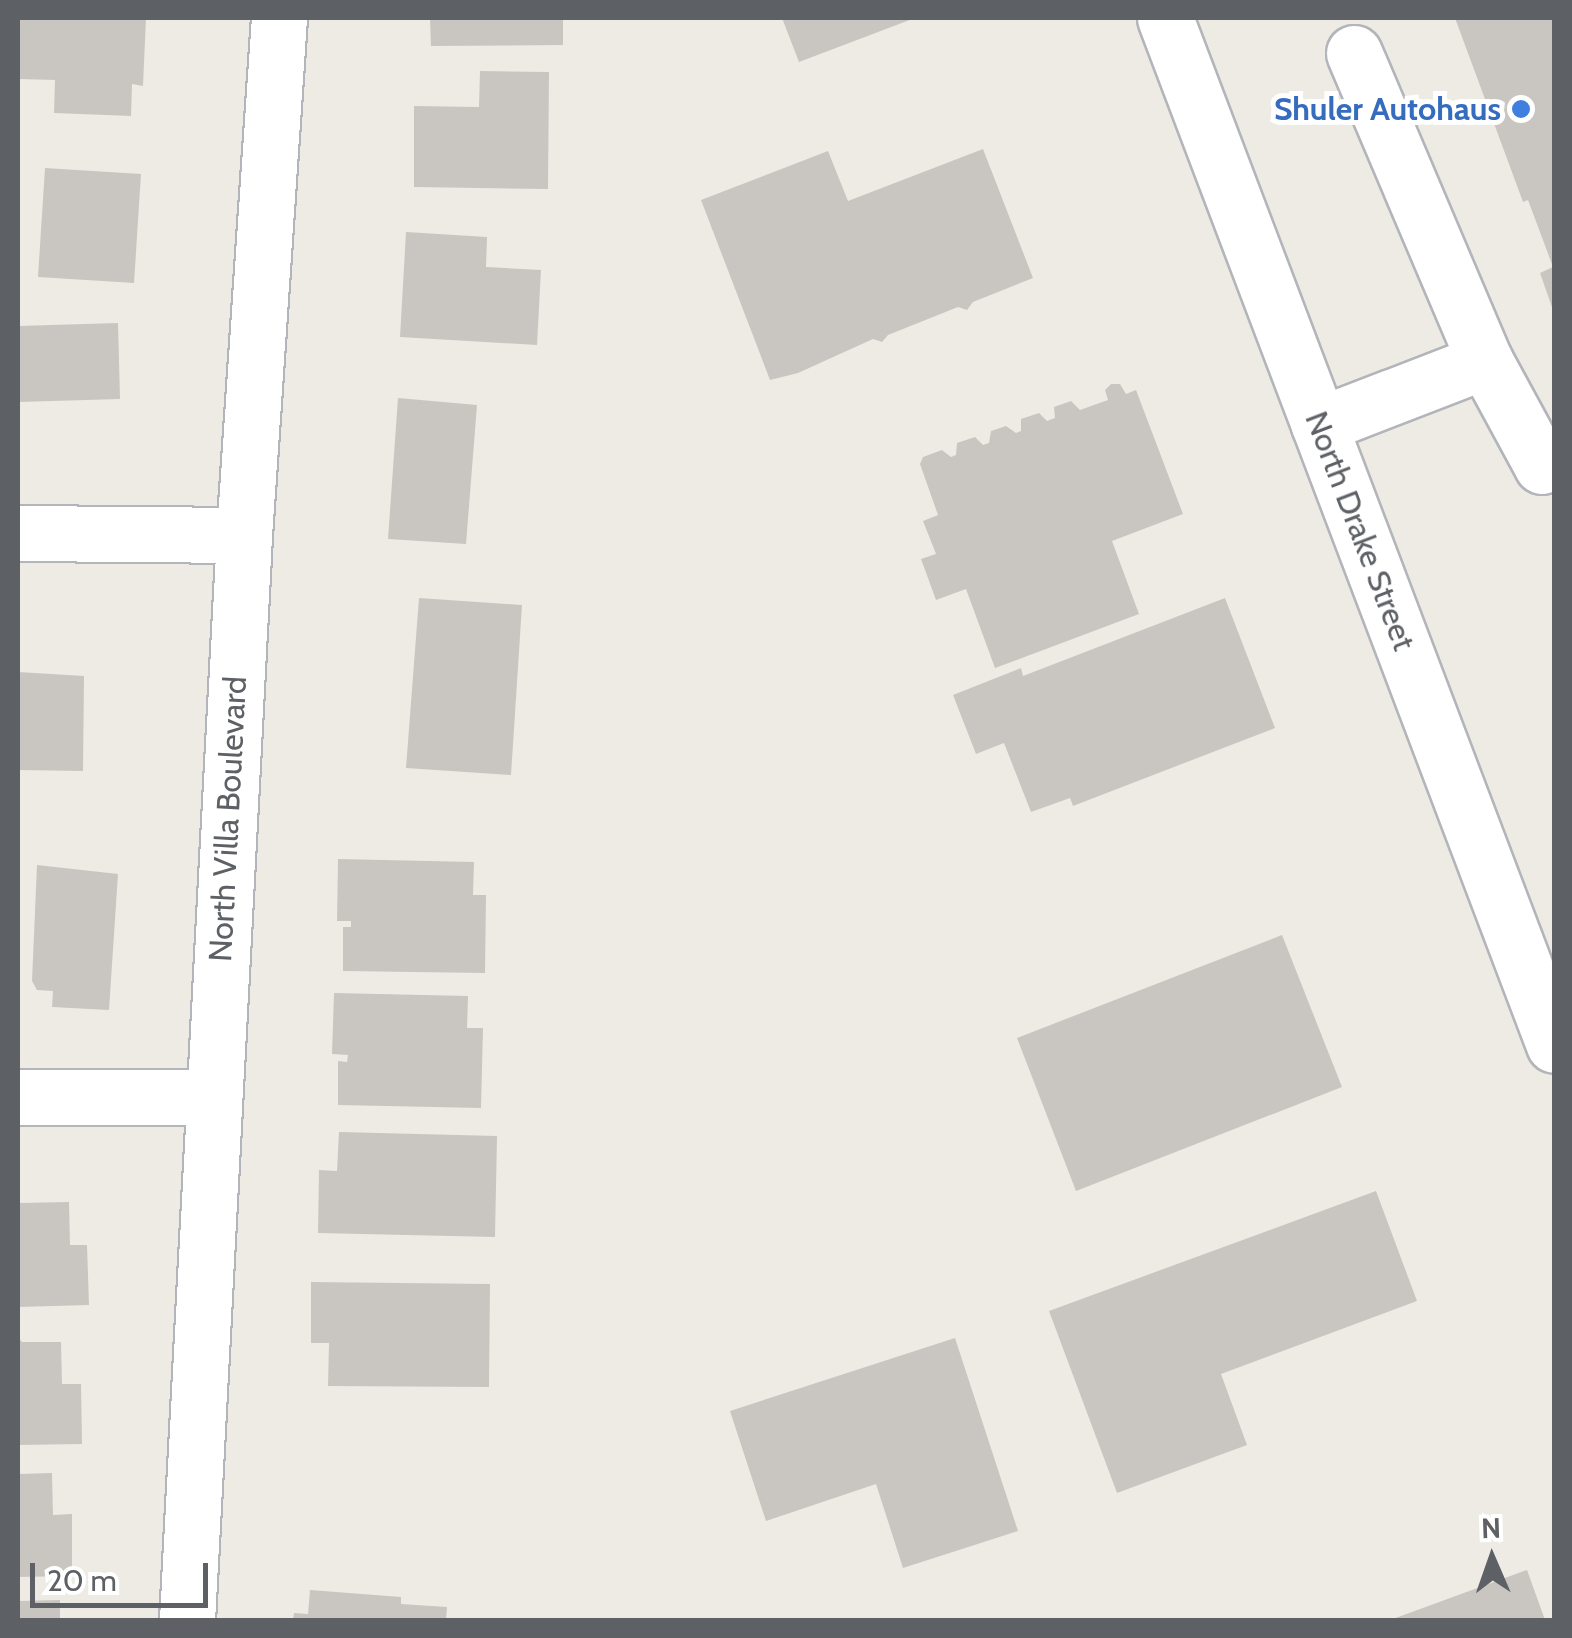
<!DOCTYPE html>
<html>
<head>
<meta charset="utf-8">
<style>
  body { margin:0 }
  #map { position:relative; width:1572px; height:1638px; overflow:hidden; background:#eeebe5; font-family:Cabin,sans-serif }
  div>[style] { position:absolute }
  .building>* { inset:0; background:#c9c6c2 }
  .roads { filter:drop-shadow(2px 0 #b2b5b9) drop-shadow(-2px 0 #b2b5b9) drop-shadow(0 2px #b2b5b9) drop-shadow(0 -2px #b2b5b9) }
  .minor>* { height:55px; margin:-27.5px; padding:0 27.5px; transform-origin:27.5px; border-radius:27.5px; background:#fff }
  .dots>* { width:28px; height:28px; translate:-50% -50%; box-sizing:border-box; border:5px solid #fff; border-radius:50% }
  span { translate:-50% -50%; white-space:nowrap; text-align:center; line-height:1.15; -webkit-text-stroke:10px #fff; paint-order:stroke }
  .shop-label { font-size:32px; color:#366cbe; font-weight:700 }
  .right { translate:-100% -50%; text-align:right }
  .street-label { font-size:32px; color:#5d6064 }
  .frame { position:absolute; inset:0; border:20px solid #5d6064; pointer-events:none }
  .north { position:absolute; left:1442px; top:1508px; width:100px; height:100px; -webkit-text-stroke:8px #fff; paint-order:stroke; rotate:358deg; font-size:28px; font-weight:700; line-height:40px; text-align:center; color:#5d6064 }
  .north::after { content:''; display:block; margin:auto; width:35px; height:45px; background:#5d6064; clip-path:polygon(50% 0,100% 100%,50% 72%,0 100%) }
  .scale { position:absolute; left:30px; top:1563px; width:178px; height:45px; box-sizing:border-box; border:5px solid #5d6064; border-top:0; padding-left:12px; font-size:30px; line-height:35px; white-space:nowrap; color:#5d6064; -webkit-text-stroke:8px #fff; paint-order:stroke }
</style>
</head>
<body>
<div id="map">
  <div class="building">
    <div style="clip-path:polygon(20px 18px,146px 18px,143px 86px,132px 84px,131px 116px,54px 113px,55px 80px,18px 79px)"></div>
    <div style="clip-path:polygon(430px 18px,563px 18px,563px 45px,431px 46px)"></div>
    <div style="clip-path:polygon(782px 18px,915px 18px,799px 62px)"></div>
    <div style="clip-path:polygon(1455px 18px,1554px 18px,1554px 313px,1540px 273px,1553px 267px,1528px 200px,1523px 202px)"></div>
    <div style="clip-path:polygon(480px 71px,549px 72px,548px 189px,414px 187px,414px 106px,479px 107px)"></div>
    <div style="clip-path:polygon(983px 149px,1033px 278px,973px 302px,967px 310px,958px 307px,888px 335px,882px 342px,873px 339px,798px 373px,770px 380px,701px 200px,828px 151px,848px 201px)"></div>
    <div style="clip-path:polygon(45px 168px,141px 174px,134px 283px,38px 277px)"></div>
    <div style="clip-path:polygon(406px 232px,487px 237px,486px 267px,541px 270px,537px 345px,400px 337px)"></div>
    <div style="clip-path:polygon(118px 323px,120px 399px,18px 402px,18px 326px)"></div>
    <div style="clip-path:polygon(1111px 384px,1120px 384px,1126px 394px,1136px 390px,1183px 514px,1112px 541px,1139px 614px,995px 668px,966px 589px,936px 600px,921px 559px,936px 554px,923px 521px,938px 515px,920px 464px,923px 457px,942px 450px,951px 457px,956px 455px,957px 443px,975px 437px,983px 445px,989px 443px,991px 431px,1006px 426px,1016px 433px,1021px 431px,1021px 419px,1039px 413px,1047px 421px,1055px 418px,1054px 407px,1071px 401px,1080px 410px,1108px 400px,1105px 390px)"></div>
    <div style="clip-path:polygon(398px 398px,477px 405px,466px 544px,388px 539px)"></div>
    <div style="clip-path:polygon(419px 598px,522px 605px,511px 775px,406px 768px)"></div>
    <div style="clip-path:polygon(1225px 598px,1275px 728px,1073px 806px,1070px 798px,1031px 812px,1004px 743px,976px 754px,953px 695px,1021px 668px,1023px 676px)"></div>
    <div style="clip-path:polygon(18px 672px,84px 676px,83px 771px,18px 770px)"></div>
    <div style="clip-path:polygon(338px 859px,474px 862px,473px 895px,486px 895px,485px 973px,343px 971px,343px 927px,351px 927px,351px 921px,337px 921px)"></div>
    <div style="clip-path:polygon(37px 865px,118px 874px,109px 1010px,52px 1007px,53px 991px,37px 990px,32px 981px)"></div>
    <div style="clip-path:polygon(1282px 935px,1342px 1087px,1076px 1191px,1017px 1038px)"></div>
    <div style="clip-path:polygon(334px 993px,468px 996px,467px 1028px,483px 1028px,481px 1108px,338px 1105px,338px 1061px,347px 1062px,348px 1055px,332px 1054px)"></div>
    <div style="clip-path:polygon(339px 1132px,497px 1136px,495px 1237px,318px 1233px,319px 1170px,337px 1171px)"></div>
    <div style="clip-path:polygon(1376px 1191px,1417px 1301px,1221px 1374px,1247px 1445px,1117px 1493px,1049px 1311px)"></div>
    <div style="clip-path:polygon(69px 1202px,70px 1245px,87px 1245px,89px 1305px,18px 1307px,18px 1203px)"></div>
    <div style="clip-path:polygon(311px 1282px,490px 1284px,489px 1387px,328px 1386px,329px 1343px,311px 1343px)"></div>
    <div style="clip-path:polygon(18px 1337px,22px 1342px,61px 1342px,62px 1384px,81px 1384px,82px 1444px,18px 1445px)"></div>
    <div style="clip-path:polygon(955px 1338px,1018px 1531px,903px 1568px,876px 1484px,766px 1521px,730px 1411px)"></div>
    <div style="clip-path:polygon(52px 1473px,53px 1515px,72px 1514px,72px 1576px,18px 1577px,18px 1474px)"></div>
    <div style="clip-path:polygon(1527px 1570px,1545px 1620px,1390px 1620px)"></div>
    <div style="clip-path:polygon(310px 1590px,401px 1597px,401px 1604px,447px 1607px,446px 1620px,293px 1620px,294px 1613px,308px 1614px)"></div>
    <div style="clip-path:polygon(60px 1600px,60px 1620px,18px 1620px,18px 1601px)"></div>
  </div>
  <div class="roads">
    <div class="minor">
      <div style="left:1165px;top:18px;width:1098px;rotate:69.25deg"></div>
      <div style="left:1354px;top:53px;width:335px;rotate:67deg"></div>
      <div style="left:1319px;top:425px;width:178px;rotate:-21.1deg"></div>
      <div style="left:1485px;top:361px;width:119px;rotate:61.5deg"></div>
      <div style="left:1542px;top:466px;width:13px;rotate:-23deg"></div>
      <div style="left:18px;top:533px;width:226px;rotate:0.5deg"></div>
      <div style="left:18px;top:1097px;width:195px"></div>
      <div style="left:187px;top:1620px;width:1086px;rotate:-86.99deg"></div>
      <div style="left:244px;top:535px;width:518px;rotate:-86.13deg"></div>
    </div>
  </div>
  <div class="dots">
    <div style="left:1521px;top:109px;background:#3f7fe0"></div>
  </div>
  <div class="shop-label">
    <span class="right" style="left:1501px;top:109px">Shuler Autohaus</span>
  </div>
  <div class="street-label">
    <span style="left:1360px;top:531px;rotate:69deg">North Drake Street</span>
    <span style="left:228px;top:819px;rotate:-87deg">North Villa Boulevard</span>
  </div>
  <div class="frame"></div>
  <div class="north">N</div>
  <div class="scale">20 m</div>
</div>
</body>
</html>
